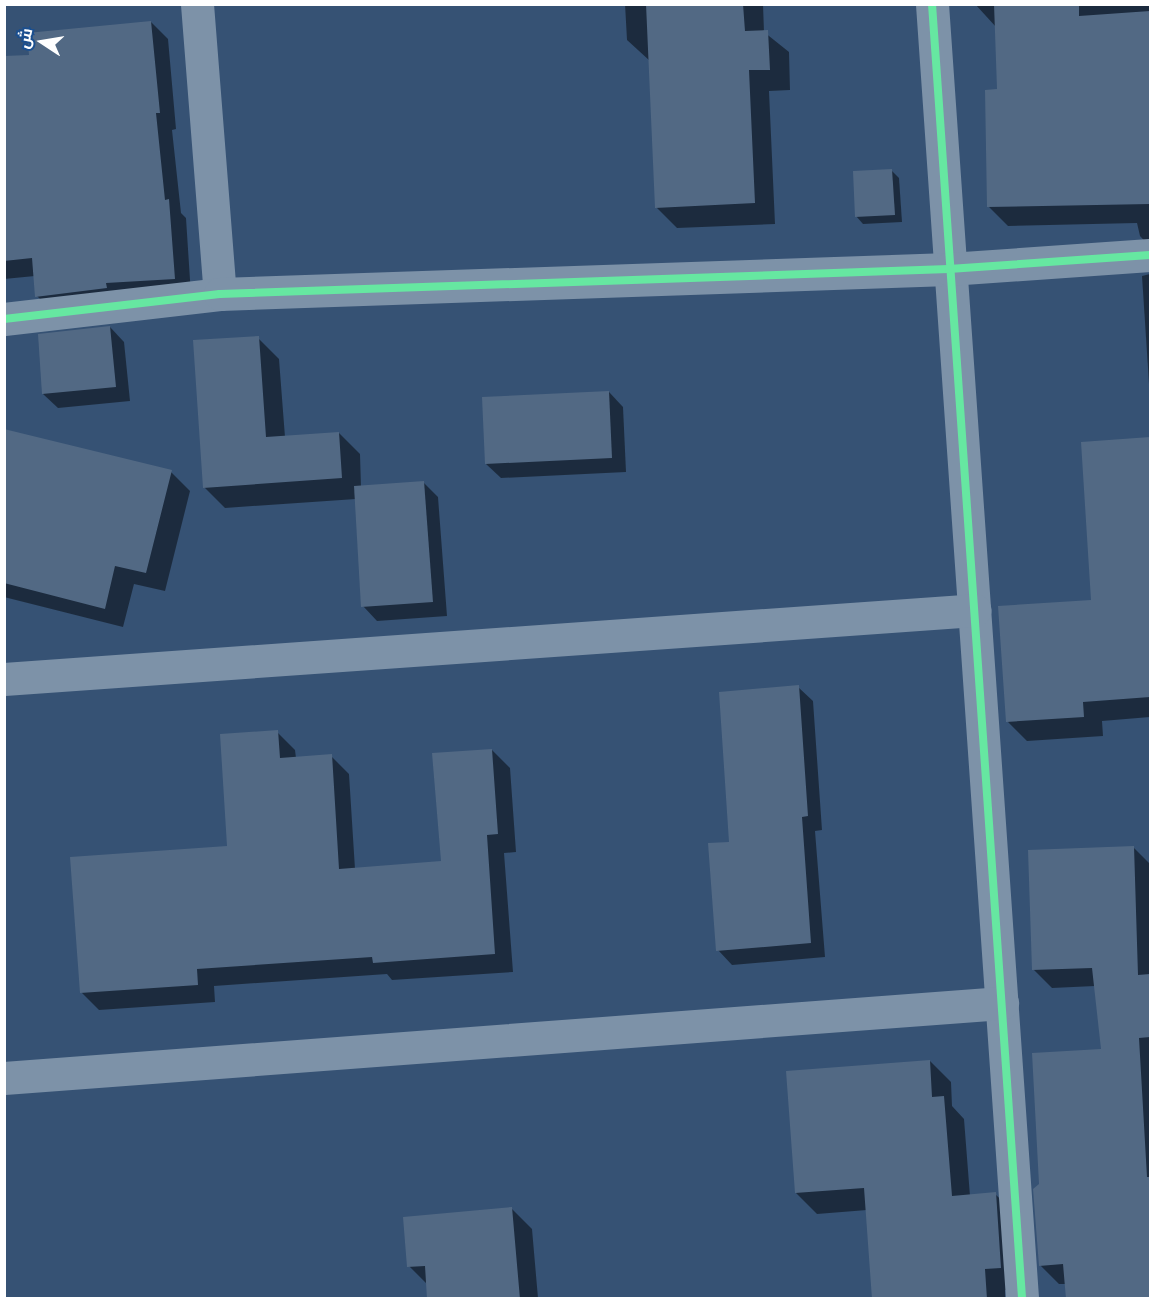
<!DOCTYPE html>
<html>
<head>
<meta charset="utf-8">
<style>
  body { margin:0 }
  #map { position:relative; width:1155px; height:1303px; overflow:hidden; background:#365274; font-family:Barlow,Cairo,sans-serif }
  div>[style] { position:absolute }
  .shadow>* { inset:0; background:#0007 }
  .building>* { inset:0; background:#526984 }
  .street>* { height:33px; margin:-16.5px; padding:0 16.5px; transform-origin:16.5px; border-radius:16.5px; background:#7d92a8 }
  .cycleway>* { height:8px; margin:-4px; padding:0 4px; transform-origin:4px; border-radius:4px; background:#66e7a1 }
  span { translate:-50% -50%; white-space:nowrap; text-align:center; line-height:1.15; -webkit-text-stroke:5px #1b4f8f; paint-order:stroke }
  .frame { position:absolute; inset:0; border:6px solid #fff; pointer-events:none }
  .north { position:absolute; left:12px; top:12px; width:60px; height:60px; -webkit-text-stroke:4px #1b4f8f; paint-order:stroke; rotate:282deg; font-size:16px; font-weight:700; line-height:24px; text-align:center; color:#fff }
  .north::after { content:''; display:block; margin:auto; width:21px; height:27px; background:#fff; clip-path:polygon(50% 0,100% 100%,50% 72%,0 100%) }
</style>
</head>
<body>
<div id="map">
  <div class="shadow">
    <div style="clip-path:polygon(625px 4px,763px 4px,764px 32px,789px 52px,790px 90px,769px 91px,775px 224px,677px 228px,656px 207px,650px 61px,627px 40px)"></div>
    <div style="clip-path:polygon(975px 4px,1150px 4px,1150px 247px,1140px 236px,1137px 223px,1008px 226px,989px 207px,999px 91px,996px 27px)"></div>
    <div style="clip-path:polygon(151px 22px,168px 39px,176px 129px,172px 130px,181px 213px,186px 218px,191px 295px,54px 313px,37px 296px,35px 276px,4px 279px,4px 62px)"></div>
    <div style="clip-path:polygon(892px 171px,899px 178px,902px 222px,863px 224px,856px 216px)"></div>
    <div style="clip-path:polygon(1150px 274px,1150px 399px,1142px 276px)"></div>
    <div style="clip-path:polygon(110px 327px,124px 342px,130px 401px,58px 408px,43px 394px)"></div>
    <div style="clip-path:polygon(258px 338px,279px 359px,285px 437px,339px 433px,360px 454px,361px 487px,424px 483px,438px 497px,447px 616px,377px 621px,363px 606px,356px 499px,225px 508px,204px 487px)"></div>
    <div style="clip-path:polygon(609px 392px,623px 407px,626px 472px,501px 478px,486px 464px)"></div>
    <div style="clip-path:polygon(4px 430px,171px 472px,190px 491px,165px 591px,134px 584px,123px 627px,4px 597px)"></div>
    <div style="clip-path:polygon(1139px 440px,1150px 451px,1150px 717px,1102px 721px,1103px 736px,1027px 741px,1008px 722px,1093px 601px)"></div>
    <div style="clip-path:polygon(798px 687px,813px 701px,822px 830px,815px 831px,825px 957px,732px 965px,718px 950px,731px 843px)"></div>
    <div style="clip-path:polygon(277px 732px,295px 750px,296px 758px,331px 756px,349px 774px,355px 869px,442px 862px,492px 750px,510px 768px,516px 852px,504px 853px,513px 972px,392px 980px,387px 974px,214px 986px,215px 1002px,99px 1010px,81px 992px,229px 848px)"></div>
    <div style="clip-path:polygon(1134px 848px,1150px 864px,1150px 1298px,1067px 1298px,1066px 1284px,1059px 1284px,1040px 1265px,1041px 1185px,1102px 1051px,1095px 986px,1052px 988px,1033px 969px)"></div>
    <div style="clip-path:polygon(930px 1061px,951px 1082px,952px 1106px,964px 1119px,970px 1196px,995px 1194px,1016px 1214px,1021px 1289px,1005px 1290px,1005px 1298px,873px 1298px,867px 1210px,817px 1214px,796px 1193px)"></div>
    <div style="clip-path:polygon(512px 1209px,532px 1229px,538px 1298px,429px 1298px,428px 1285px,409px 1266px)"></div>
  </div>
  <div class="building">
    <div style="clip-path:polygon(646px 4px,743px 4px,745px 31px,768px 30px,770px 70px,749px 70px,755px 203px,655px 208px)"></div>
    <div style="clip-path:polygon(994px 4px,1079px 4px,1079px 16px,1150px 11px,1150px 204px,987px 207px,985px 90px,997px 89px)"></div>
    <div style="clip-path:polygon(151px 21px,160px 113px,156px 113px,165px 200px,169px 199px,175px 279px,106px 283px,107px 288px,35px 297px,32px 258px,4px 261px,4px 56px,29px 55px,27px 33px)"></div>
    <div style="clip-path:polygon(892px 169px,895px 215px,855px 217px,853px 171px)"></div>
    <div style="clip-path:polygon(110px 326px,116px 387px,42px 394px,38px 334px)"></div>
    <div style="clip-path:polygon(259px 336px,266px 437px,339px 432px,342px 478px,203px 488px,193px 340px)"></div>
    <div style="clip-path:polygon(609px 391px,612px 458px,485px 464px,482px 397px)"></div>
    <div style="clip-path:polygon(4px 429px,172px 470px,146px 573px,115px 566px,105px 609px,4px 583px)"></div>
    <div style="clip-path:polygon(1150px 437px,1150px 697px,1083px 702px,1084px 717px,1006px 722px,998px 606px,1091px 600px,1081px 442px)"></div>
    <div style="clip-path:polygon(424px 481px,433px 602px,361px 607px,354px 486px)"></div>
    <div style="clip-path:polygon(799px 685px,808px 816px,802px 817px,811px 943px,716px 951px,708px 843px,729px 842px,719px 692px)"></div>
    <div style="clip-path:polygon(278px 730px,280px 758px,332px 754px,339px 869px,441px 861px,432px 753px,492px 749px,498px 834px,487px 835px,495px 954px,373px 963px,372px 957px,197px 969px,198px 985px,80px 993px,70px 857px,227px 846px,220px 734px)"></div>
    <div style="clip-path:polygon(1134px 846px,1138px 975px,1150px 974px,1150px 1037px,1139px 1038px,1147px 1177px,1150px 1177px,1150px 1299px,1066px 1299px,1063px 1264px,1039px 1266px,1033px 1189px,1039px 1184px,1032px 1053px,1101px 1049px,1092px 968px,1032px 970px,1028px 850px)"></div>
    <div style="clip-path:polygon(930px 1060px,932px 1097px,944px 1096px,952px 1196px,996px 1192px,1001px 1268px,985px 1269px,987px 1299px,872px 1299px,864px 1188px,795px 1193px,786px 1071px)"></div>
    <div style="clip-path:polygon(512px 1207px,520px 1299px,427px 1299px,425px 1266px,407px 1267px,403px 1217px)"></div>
  </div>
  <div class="street">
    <div style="left:197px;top:4px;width:291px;rotate:85.5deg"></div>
    <div style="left:932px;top:4px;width:1297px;rotate:86.02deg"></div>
    <div style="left:4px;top:319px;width:217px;rotate:-6.6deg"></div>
    <div style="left:220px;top:294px;width:729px;rotate:-1.96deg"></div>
    <div style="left:949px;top:269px;width:201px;rotate:-4deg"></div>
    <div style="left:4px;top:679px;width:973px;rotate:-4.06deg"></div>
    <div style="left:4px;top:1078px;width:1001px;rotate:-4.3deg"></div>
  </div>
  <div class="cycleway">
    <div style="left:932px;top:4px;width:1297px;rotate:86.02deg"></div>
    <div style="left:4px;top:319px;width:217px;rotate:-6.6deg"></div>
    <div style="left:220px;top:294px;width:729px;rotate:-1.96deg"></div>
    <div style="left:949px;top:269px;width:201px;rotate:-4deg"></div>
  </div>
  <div class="frame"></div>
  <div class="north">ش</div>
</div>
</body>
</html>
